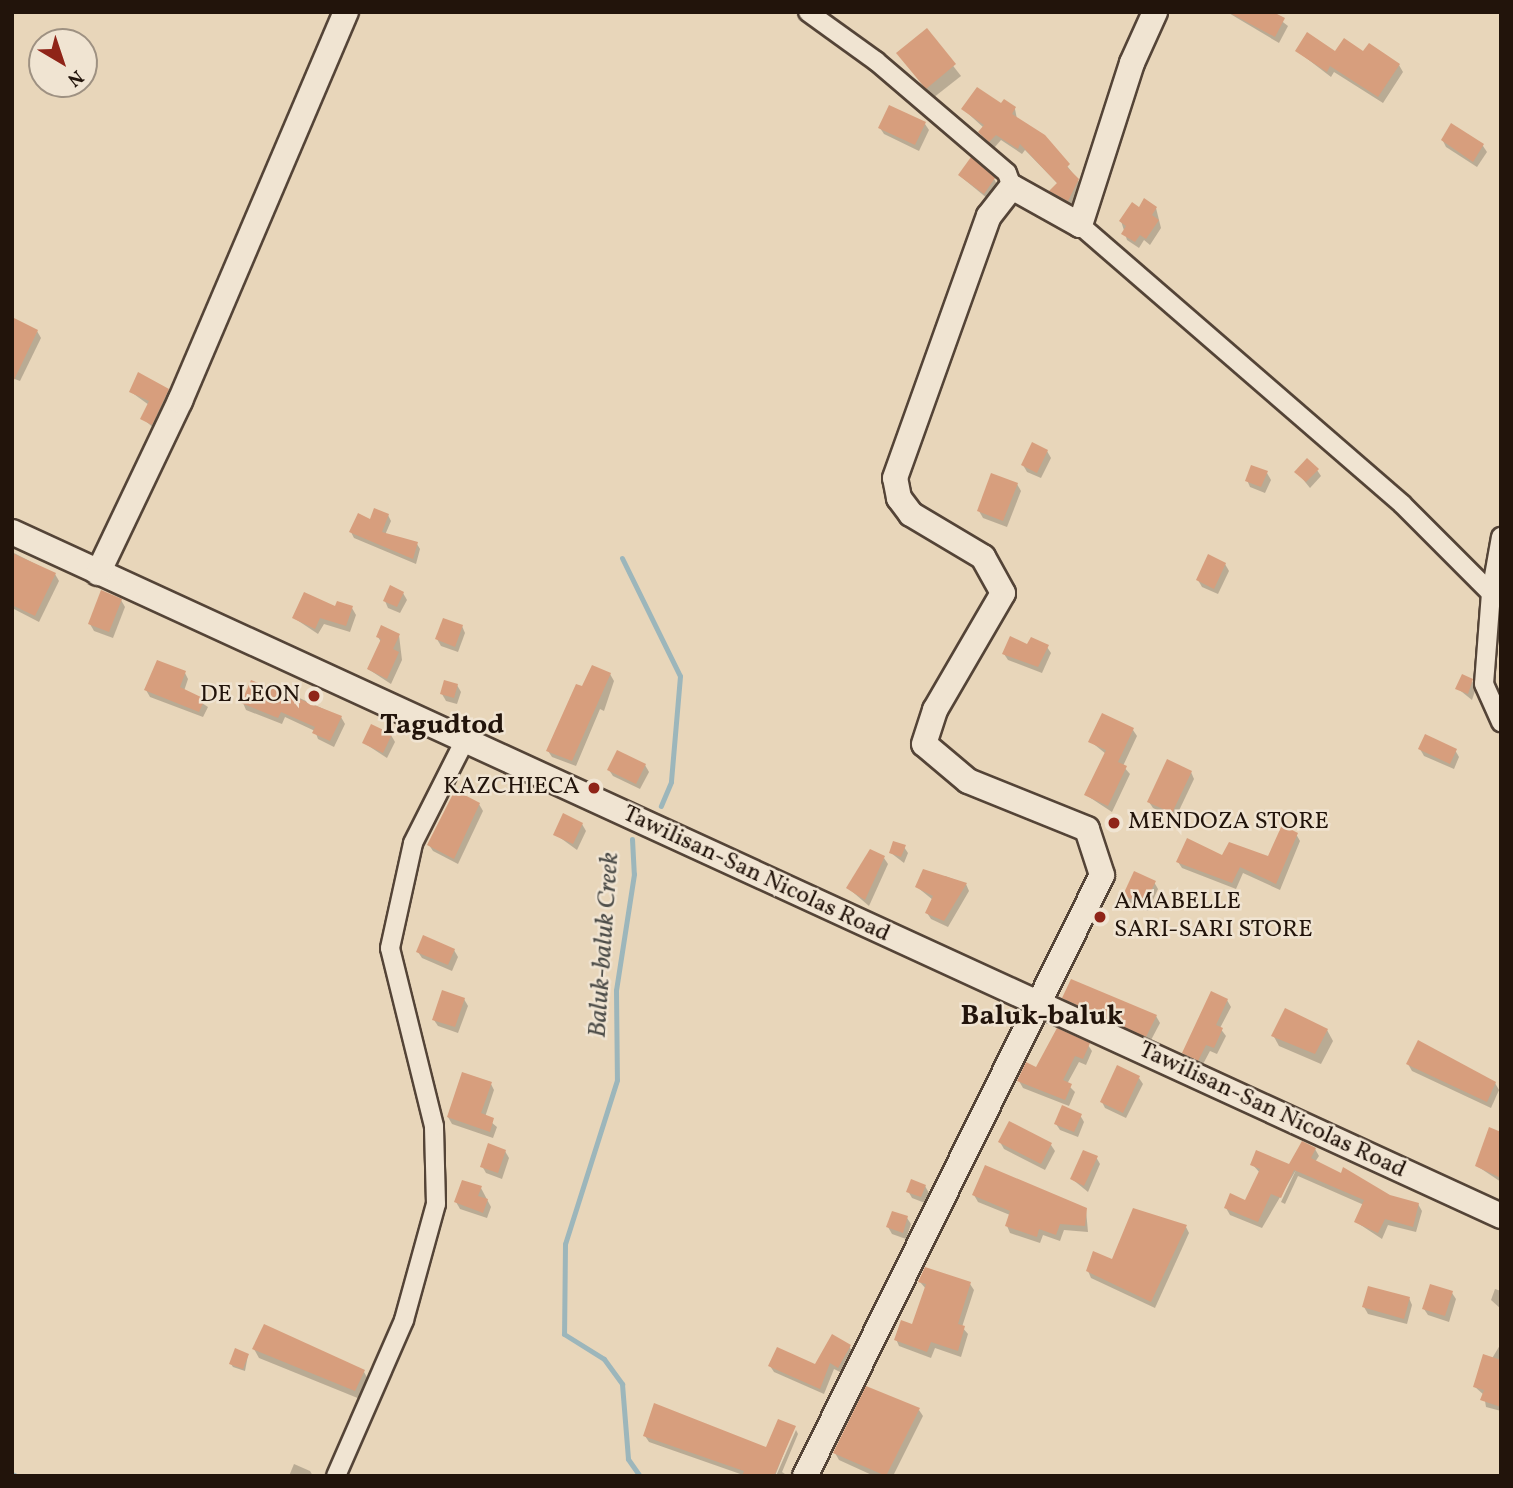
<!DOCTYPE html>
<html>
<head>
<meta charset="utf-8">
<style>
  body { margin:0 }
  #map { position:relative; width:1513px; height:1488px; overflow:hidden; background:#e8d6ba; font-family:Vollkorn,serif }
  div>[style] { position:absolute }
  .shadow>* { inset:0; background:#0003 }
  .stream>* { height:5px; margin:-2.5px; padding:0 2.5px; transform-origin:2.5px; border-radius:2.5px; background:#9cb6bb }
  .building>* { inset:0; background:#d79e7d }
  .roads { filter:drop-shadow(2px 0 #544437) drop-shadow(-2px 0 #544437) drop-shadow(0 2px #544437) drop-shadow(0 -2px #544437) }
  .street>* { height:18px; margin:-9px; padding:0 9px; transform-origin:9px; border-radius:9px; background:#f0e4d2 }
  .secondary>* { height:24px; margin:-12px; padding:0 12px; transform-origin:12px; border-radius:12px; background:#f0e4d2 }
  .dots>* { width:19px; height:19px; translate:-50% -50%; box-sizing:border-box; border:4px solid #f0e4d2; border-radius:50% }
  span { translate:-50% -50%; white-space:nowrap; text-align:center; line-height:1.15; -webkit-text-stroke:5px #f0e4d2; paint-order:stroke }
  .poi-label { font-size:24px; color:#22140b }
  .right { translate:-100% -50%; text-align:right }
  .left { translate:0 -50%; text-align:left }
  .street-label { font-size:24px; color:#22140b }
  .water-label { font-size:26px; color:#4d4d49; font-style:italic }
  .quarter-label { font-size:28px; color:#22140b; font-weight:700 }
  .frame { position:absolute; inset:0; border:14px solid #22140b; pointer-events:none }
  .north { position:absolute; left:28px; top:28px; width:70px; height:70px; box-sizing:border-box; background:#f0e4d2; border:2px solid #9e9182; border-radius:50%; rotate:141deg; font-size:19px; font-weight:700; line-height:28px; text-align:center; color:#22140b }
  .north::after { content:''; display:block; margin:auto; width:24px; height:32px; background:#8f2418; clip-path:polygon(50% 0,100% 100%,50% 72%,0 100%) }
</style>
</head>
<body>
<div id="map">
  <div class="shadow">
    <div style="clip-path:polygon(1227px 12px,1270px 12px,1288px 26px,1279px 43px)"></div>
    <div style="clip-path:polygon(926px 31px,961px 76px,933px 98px,898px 54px)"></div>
    <div style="clip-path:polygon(1297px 51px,1364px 54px,1399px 65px,1403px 72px,1383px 103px,1334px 72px,1331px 77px)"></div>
    <div style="clip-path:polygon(1002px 106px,1015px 109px,1017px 119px,1044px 136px,1078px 180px,1082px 187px,1072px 207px,1055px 197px,1051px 191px,1058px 184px,1025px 150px,1022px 154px,1001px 140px,994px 148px,980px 132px,984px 128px,963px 109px)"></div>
    <div style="clip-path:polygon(890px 107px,925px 124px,929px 130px,919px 151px,884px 134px,880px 128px)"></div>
    <div style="clip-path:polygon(1452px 126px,1483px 146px,1487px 152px,1477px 167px,1446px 147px,1443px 141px)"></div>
    <div style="clip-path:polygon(960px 176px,994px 179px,998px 186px,988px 199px)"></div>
    <div style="clip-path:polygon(1156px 208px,1161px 228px,1150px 245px,1144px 240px,1139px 248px,1127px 240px,1121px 221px,1139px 209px)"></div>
    <div style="clip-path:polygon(37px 331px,41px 338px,20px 381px,12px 378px)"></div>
    <div style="clip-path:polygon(168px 390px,172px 397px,156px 430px,142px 418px,149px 405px,131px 392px)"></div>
    <div style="clip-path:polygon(1047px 451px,1051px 458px,1041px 478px,1027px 472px,1023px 465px)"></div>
    <div style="clip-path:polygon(1317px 470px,1321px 476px,1310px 488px,1297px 472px)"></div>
    <div style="clip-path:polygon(1267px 473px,1271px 480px,1265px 493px,1250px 487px,1247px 480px)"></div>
    <div style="clip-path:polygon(1017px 484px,1021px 491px,1007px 527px,983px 518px,979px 511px)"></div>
    <div style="clip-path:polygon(388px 515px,391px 521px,385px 535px,417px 544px,420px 549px,416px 564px,354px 538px,351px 532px)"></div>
    <div style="clip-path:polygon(12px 552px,55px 574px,59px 581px,39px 622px,12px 608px)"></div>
    <div style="clip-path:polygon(1225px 564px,1229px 571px,1218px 594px,1202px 587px,1198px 580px)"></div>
    <div style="clip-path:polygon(403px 593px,407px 600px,400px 613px,388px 608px,385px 601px)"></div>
    <div style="clip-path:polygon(121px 600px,125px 607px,113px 638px,94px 631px,90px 624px)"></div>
    <div style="clip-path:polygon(352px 608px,356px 615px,350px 632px,324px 624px,318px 634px,294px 618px)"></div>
    <div style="clip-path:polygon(462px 626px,465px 633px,458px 652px,441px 646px,437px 639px)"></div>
    <div style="clip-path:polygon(399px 635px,402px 660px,391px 684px,368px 669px,381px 642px,378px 637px)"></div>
    <div style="clip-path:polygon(1028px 647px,1047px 647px,1051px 653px,1042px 673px,1008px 660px,1004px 654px)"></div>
    <div style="clip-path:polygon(185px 673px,188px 679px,184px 691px,208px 707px,203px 717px,150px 697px,146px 690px)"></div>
    <div style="clip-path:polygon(610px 674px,614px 681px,604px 711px,600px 709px,576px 766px,552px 757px,548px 751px,583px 688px)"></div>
    <div style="clip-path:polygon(1472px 681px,1476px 688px,1472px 700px,1457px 688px)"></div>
    <div style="clip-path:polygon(457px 685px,461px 692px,457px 704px,446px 701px,442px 694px)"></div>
    <div style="clip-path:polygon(293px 695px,341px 717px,345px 724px,334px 747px,318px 739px,315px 731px,285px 717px,282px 724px,246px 710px,243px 703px,291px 701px)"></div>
    <div style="clip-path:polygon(1133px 730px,1137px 736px,1123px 766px,1130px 774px,1112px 812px,1086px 795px,1106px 754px,1090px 741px)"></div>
    <div style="clip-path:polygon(391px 735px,395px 742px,387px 758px,364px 743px)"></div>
    <div style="clip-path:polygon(1420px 749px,1455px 750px,1459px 757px,1454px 769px,1424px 756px)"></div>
    <div style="clip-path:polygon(645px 765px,649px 772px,640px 789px,613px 776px,609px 770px)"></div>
    <div style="clip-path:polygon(1191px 772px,1194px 779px,1175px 819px,1153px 808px,1149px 802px)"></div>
    <div style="clip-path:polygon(479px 804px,483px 811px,458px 864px,433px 851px,429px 845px)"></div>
    <div style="clip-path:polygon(582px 824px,586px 831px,577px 850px,555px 834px)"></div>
    <div style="clip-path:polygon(1296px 834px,1300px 841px,1280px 890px,1243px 873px,1236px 889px,1182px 868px,1178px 862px,1268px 858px)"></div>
    <div style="clip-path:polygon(904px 847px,908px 853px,904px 863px,891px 853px)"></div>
    <div style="clip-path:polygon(884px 858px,888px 864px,869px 906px,848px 888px)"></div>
    <div style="clip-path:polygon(945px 876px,966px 884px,969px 891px,948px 927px,931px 919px,927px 913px,933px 900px,917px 887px,943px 881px)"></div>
    <div style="clip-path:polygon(1154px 882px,1158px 889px,1148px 911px,1129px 902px,1125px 895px)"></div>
    <div style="clip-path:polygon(454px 950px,458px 957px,452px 971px,422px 958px,418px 952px)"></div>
    <div style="clip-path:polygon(1064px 997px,1156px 1016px,1160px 1023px,1150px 1042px,1068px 1004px)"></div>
    <div style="clip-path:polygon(464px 999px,468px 1006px,458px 1033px,438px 1026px,434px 1020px)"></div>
    <div style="clip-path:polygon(1227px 1000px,1231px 1007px,1220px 1028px,1226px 1036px,1217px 1054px,1210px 1051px,1202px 1066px,1187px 1059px,1184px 1053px)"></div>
    <div style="clip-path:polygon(1327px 1030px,1333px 1041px,1321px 1064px,1279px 1046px,1273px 1035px)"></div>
    <div style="clip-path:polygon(1088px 1045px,1092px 1051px,1086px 1065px,1079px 1062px,1067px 1084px,1075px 1092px,1069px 1106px,1023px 1088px,1019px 1081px)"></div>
    <div style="clip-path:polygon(1408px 1064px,1495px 1083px,1499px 1090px,1491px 1108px,1412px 1071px)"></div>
    <div style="clip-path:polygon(1139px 1078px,1143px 1084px,1126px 1118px,1105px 1108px,1102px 1102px)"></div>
    <div style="clip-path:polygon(491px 1084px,494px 1090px,485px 1117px,497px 1127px,493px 1138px,452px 1124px,448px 1117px)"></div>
    <div style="clip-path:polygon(1080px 1115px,1084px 1122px,1078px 1137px,1060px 1130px,1056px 1124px)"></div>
    <div style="clip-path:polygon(1501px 1133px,1501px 1182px,1477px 1166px)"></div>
    <div style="clip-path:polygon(1000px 1142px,1051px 1145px,1055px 1151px,1045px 1170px,1004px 1149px)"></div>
    <div style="clip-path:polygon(1315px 1149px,1319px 1156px,1315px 1162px,1389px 1197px,1418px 1204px,1422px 1211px,1416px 1232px,1388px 1225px,1382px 1239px,1356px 1222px,1364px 1205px,1298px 1176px,1285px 1204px,1281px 1202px,1296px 1170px,1262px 1228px,1230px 1215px,1226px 1208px,1246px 1202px,1260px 1173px,1252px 1164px,1290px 1166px)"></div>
    <div style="clip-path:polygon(505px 1151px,509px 1158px,502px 1179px,486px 1173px,482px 1166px)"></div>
    <div style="clip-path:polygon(1096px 1157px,1100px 1164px,1088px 1192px,1072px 1179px)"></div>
    <div style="clip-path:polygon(925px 1186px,929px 1193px,925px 1203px,912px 1198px,908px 1191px)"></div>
    <div style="clip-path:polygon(481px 1188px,491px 1207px,487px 1218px,460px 1209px,456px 1202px)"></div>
    <div style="clip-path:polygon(974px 1195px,1086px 1210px,1088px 1232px,1064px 1230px,1060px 1241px,1043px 1235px,1040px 1243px,1010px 1233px,1007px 1226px,1010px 1215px,978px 1202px)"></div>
    <div style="clip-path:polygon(907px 1218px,911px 1224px,906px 1239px,892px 1234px,888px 1227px)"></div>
    <div style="clip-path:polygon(1186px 1227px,1189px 1233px,1155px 1308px,1091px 1278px,1088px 1271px)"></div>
    <div style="clip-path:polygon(920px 1282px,970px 1284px,974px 1290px,962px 1327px,968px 1334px,961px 1357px,935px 1348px,931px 1358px,899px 1346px,896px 1339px,913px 1326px,926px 1289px)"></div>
    <div style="clip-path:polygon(1495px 1289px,1501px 1291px,1501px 1309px,1491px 1300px)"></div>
    <div style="clip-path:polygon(1452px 1293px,1456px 1299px,1449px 1322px,1428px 1315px,1424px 1309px)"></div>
    <div style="clip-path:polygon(1409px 1298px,1412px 1305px,1407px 1324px,1368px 1314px,1364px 1307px)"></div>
    <div style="clip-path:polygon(1500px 1345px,1501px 1345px,1501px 1411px,1486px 1407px,1484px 1395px,1475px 1387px)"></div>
    <div style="clip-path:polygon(849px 1346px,853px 1353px,842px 1373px,834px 1369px,824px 1394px,774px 1372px,770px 1366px,816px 1367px)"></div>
    <div style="clip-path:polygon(254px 1349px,364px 1372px,369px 1381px,360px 1399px,259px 1358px)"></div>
    <div style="clip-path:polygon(248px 1355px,245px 1371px,233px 1367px,231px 1364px)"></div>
    <div style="clip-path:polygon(919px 1410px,923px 1416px,893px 1476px,874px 1476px,839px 1460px,835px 1453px)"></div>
    <div style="clip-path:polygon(794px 1427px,775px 1476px,746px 1476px,649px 1442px,645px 1436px,767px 1449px)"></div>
    <div style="clip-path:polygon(796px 1430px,798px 1434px,782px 1472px,788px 1476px,776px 1476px)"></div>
    <div style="clip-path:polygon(294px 1464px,310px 1471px,313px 1476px,289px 1476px)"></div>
  </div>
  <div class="stream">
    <div style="left:622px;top:558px;width:131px;rotate:63.8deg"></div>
    <div style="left:680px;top:676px;width:106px;rotate:94.9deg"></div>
    <div style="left:671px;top:782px;width:26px;rotate:113deg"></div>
    <div style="left:632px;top:839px;width:35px;rotate:87deg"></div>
    <div style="left:634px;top:874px;width:117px;rotate:98.8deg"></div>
    <div style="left:616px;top:990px;width:90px;rotate:89.4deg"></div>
    <div style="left:617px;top:1080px;width:172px;rotate:107.6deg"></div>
    <div style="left:565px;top:1244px;width:90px;rotate:90.6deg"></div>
    <div style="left:564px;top:1334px;width:47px;rotate:32deg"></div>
    <div style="left:604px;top:1359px;width:31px;rotate:54deg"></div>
    <div style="left:622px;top:1384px;width:75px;rotate:85.4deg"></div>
    <div style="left:628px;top:1459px;width:21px;rotate:55deg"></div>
    <div style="left:12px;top:1474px;width:4px;rotate:27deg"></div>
  </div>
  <div class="building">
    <div style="clip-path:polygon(1228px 12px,1273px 12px,1285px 18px,1275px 37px)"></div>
    <div style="clip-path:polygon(927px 28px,956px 64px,926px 89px,896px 53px)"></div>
    <div style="clip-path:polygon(1307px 32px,1335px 51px,1344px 38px,1363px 51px,1369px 43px,1400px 64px,1378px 97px,1330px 66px,1327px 72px,1295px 51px)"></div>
    <div style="clip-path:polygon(977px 87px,1001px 103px,1004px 99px,1016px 107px,1012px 114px,1045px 135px,1070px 164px,1067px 167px,1079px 179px,1068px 201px,1049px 191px,1057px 183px,1020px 144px,1018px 149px,996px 135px,989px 142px,978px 132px,984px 125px,961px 109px)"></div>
    <div style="clip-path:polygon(889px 105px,926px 122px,915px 145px,878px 128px)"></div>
    <div style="clip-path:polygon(1451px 123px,1484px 144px,1473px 162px,1441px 140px)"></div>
    <div style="clip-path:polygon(971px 157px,995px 178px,984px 194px,958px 175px)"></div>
    <div style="clip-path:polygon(1144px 198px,1157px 207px,1152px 215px,1159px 220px,1146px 239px,1140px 235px,1135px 242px,1121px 234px,1126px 226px,1119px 221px,1132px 202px,1139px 207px)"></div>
    <div style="clip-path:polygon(12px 317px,38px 330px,12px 384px)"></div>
    <div style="clip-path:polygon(138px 372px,169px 389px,152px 425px,140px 419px,149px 401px,129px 392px)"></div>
    <div style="clip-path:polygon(1032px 442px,1048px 450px,1037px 473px,1021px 465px)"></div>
    <div style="clip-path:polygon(1307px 458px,1319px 469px,1306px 482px,1294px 472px)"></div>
    <div style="clip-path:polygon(1251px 465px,1268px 471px,1261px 487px,1245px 481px)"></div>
    <div style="clip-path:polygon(991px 473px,1018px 483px,1003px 521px,977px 511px)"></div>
    <div style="clip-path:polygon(374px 508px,389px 514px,382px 532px,418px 542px,413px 559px,349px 532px,358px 513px,370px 519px)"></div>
    <div style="clip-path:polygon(12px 553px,56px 573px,35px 616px,12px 605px)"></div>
    <div style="clip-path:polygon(1208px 554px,1226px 563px,1214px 589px,1196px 580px)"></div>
    <div style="clip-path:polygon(390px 585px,404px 592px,397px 607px,383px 601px)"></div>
    <div style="clip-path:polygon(101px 590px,122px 599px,109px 632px,88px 624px)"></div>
    <div style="clip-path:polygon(304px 592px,335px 606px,337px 601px,353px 606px,346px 626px,320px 618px,315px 629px,292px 618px)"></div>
    <div style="clip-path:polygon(443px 618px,463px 625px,455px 647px,435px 639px)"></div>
    <div style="clip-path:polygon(381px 625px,400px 634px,393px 649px,399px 652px,387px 679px,367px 669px,381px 639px,376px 637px)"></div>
    <div style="clip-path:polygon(1010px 636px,1027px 644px,1031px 637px,1049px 645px,1038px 667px,1002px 654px)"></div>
    <div style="clip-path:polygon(157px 660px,186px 671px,180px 687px,205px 699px,199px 712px,144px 690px)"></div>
    <div style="clip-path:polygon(592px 665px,611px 673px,572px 761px,546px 751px,576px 684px,582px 686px)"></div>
    <div style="clip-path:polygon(1462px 674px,1473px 679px,1468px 694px,1455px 689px)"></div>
    <div style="clip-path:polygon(251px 680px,342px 716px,330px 741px,312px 733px,315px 727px,281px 712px,278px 718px,241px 703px)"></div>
    <div style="clip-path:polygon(444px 680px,458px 684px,454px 698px,440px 694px)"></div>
    <div style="clip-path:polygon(1102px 713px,1134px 728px,1118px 762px,1127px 766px,1108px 806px,1084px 795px,1106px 750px,1088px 742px)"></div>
    <div style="clip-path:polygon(371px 724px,392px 734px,383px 753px,362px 743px)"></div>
    <div style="clip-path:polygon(1425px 734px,1457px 749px,1450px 764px,1418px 749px)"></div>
    <div style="clip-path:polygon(617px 750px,646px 764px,636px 784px,607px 770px)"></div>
    <div style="clip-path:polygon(1167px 759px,1192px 771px,1172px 813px,1147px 802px)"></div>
    <div style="clip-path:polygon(455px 790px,480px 803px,454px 859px,427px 845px)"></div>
    <div style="clip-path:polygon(563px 813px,583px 823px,573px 844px,553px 835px)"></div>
    <div style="clip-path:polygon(1282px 825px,1298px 833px,1276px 884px,1240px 867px,1232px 883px,1176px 862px,1187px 838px,1222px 855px,1229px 842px,1268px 856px)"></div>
    <div style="clip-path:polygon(893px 841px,906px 845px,901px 857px,889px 853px)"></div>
    <div style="clip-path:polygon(870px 849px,885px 856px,865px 900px,846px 888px)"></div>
    <div style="clip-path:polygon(923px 869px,967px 883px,944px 921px,925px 913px,933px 896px,915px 887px)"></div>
    <div style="clip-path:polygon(1134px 871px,1156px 881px,1144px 905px,1123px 895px)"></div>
    <div style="clip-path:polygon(423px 935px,455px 949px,448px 965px,416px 952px)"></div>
    <div style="clip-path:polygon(1071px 979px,1157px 1015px,1146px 1037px,1062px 998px)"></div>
    <div style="clip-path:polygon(442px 990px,465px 998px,455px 1027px,432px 1020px)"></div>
    <div style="clip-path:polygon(1211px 991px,1228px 999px,1216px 1025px,1223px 1028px,1214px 1048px,1206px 1045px,1198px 1061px,1182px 1053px)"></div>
    <div style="clip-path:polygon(1285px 1008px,1328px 1029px,1315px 1054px,1271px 1036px)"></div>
    <div style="clip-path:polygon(1057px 1028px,1090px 1043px,1083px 1059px,1075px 1056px,1063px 1080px,1072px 1084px,1065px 1100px,1017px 1081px,1026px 1062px,1036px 1067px)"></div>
    <div style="clip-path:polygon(1418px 1040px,1496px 1082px,1487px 1102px,1406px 1064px)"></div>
    <div style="clip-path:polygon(1117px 1065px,1140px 1076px,1123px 1113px,1100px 1102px)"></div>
    <div style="clip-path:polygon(462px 1072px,492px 1082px,481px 1113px,494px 1118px,490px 1132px,447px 1117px)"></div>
    <div style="clip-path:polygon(1062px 1105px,1082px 1114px,1074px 1132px,1054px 1124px)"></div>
    <div style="clip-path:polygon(1009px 1121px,1052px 1143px,1041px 1164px,998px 1142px)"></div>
    <div style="clip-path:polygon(1489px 1127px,1501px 1132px,1501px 1178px,1475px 1166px)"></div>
    <div style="clip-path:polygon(1302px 1141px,1316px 1148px,1311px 1158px,1341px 1173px,1343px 1167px,1390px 1195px,1419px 1203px,1413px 1227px,1385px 1219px,1378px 1233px,1354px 1222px,1364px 1200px,1294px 1170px,1281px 1198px,1271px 1194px,1258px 1222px,1224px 1208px,1230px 1193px,1245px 1200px,1260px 1169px,1250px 1165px,1256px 1150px,1289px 1164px)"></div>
    <div style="clip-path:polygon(488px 1143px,506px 1150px,498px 1173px,480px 1167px)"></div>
    <div style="clip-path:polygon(1083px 1150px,1098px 1156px,1084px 1186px,1070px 1179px)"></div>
    <div style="clip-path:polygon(985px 1165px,1087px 1208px,1085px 1226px,1060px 1224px,1056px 1235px,1039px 1229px,1037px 1237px,1005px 1226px,1010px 1211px,972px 1195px)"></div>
    <div style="clip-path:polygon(911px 1179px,926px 1185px,921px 1197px,906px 1192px)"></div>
    <div style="clip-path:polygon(462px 1180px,482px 1186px,478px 1196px,488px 1199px,483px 1213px,454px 1202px)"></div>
    <div style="clip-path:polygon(1133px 1208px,1187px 1225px,1151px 1302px,1086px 1271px,1093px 1251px,1112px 1259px)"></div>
    <div style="clip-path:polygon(892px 1211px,908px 1216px,903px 1233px,886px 1227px)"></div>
    <div style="clip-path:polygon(925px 1267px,971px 1282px,958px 1324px,965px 1326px,958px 1351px,931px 1342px,927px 1352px,894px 1340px,901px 1320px,912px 1324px,926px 1284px,918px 1282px)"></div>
    <div style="clip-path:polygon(1430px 1284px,1453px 1291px,1445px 1316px,1422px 1309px)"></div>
    <div style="clip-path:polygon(1368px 1286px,1410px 1297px,1404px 1319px,1362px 1307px)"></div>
    <div style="clip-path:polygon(264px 1324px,365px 1370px,355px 1391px,252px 1349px)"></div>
    <div style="clip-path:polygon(832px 1334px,851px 1345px,838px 1368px,830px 1363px,820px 1389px,768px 1366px,777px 1347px,815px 1364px)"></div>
    <div style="clip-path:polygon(235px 1348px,249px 1354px,243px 1369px,229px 1364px)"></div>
    <div style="clip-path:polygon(1483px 1354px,1501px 1360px,1501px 1407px,1480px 1400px,1484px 1390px,1473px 1387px)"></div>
    <div style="clip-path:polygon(866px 1386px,920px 1408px,886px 1476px,833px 1453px)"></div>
    <div style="clip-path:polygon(654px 1403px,766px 1447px,778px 1419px,796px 1426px,774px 1476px,742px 1476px,744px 1471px,643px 1436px)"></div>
  </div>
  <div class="roads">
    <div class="street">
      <div style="left:808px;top:12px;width:84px;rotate:35.8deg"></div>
      <div style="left:876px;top:61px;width:172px;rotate:40.5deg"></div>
      <div style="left:1007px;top:173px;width:15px;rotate:70deg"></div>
      <div style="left:1080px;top:225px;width:426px;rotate:40.9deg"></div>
      <div style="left:1402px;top:504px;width:126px;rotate:45deg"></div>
      <div style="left:1491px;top:593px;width:91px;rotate:94.4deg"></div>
      <div style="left:1484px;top:684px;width:42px;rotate:65.9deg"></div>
      <div style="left:1491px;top:593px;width:57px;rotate:-79.9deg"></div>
      <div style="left:336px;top:1476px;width:170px;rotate:-66.4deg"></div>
      <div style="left:404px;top:1320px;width:120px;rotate:-74.6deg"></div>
      <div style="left:436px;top:1204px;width:78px;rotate:-91.5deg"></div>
      <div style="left:434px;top:1126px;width:183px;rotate:-103.9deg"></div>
      <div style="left:390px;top:948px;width:107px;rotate:-77.6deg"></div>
      <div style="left:413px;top:843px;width:113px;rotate:-63.2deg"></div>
    </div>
    <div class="secondary">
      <div style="left:12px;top:532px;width:1639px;rotate:24.67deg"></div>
      <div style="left:98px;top:573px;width:191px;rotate:-64.5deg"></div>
      <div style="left:180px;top:401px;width:423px;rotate:-66.9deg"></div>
      <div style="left:805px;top:1476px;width:670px;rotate:-63.7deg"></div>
      <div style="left:1102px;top:875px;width:48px;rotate:-108.1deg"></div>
      <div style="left:1087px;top:829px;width:128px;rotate:-158deg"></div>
      <div style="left:968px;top:781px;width:57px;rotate:-139.9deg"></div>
      <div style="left:924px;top:744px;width:36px;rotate:-72deg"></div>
      <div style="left:935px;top:710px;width:135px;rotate:-59.8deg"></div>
      <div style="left:1003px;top:593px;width:41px;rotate:-119.1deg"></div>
      <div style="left:983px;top:557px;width:84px;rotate:-149.2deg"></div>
      <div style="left:911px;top:514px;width:20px;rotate:-127deg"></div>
      <div style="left:899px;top:498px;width:20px;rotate:-101deg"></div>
      <div style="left:895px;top:478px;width:278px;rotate:-70.3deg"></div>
      <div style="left:989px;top:216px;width:37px;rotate:-52deg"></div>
      <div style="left:1012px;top:187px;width:78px;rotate:29.2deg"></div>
      <div style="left:1080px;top:225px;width:170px;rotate:-72.2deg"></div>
      <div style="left:1132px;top:63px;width:56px;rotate:-65.7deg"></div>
    </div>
  </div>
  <div class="dots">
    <div style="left:314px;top:696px;background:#8f2418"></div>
    <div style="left:594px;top:788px;background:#8f2418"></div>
    <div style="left:1114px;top:823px;background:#8f2418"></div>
    <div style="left:1100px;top:917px;background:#8f2418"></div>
  </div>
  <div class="poi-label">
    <span class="right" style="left:300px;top:696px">DE LEON</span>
    <span class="right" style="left:580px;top:788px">KAZCHIECA</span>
    <span class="left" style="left:1128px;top:823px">MENDOZA STORE</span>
    <span class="left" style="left:1114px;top:917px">AMABELLE<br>SARI-SARI STORE</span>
  </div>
  <div class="street-label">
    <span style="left:756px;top:875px;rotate:25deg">Tawilisan-San Nicolas Road</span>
    <span style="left:1272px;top:1111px;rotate:25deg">Tawilisan-San Nicolas Road</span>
  </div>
  <div class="water-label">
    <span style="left:605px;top:945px;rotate:-86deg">Baluk-baluk Creek</span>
  </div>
  <div class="quarter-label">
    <span style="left:442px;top:726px">Tagudtod</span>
    <span style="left:1042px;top:1017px">Baluk-baluk</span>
  </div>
  <div class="frame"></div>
  <div class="north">N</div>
</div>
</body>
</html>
